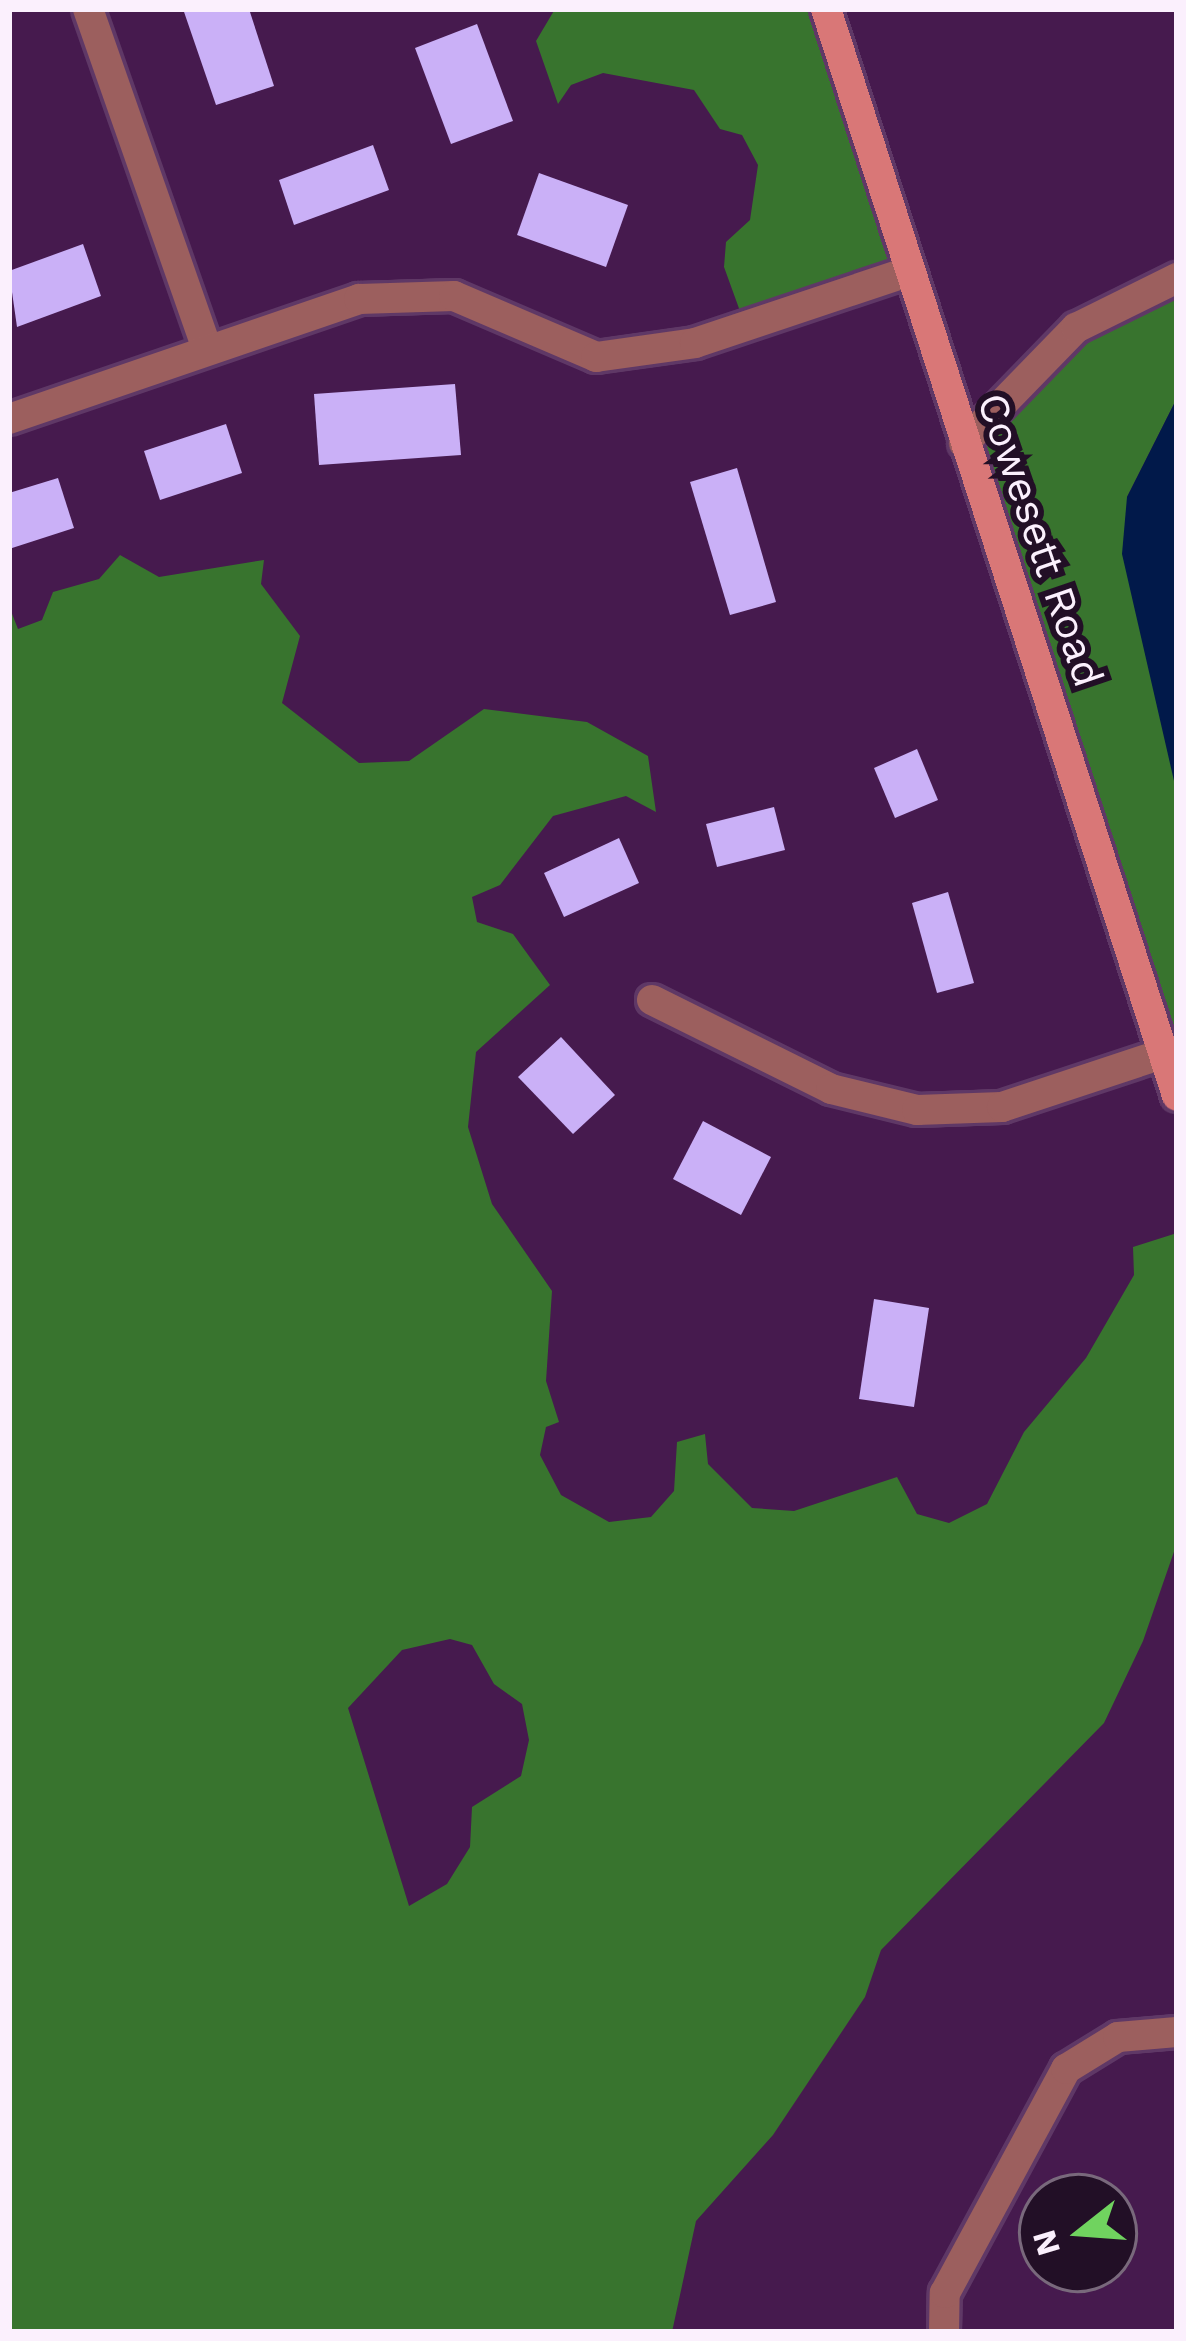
<!DOCTYPE html>
<html>
<head>
<meta charset="utf-8">
<style>
  body { margin:0 }
  #map { position:relative; width:1186px; height:2341px; overflow:hidden; background:#461a4e; font-family:"Work Sans",sans-serif }
  div>[style] { position:absolute }
  .forest>* { inset:0; background:#38742e }
  .water>* { inset:0; background:#01194a }
  .building>* { inset:0; background:#cab0f7 }
  .roads { filter:drop-shadow(3px 0 #5f3866) drop-shadow(-3px 0 #5f3866) drop-shadow(0 3px #5f3866) drop-shadow(0 -3px #5f3866) }
  .minor>* { height:30px; margin:-15px; padding:0 15px; transform-origin:15px; border-radius:15px; background:#9c5f5e }
  .secondary>* { height:30px; margin:-15px; padding:0 15px; transform-origin:15px; border-radius:15px; background:#d97777 }
  span { translate:-50% -50%; white-space:nowrap; text-align:center; line-height:1.15; -webkit-text-stroke:12px #220f26; paint-order:stroke }
  .street-label { font-size:42px; color:#fbf0fd }
  .frame { position:absolute; inset:0; border:12px solid #fbf0fd; pointer-events:none }
  .north { position:absolute; left:1018px; top:2173px; width:120px; height:120px; box-sizing:border-box; background:#220f26; border:3px solid #79697c; border-radius:50%; rotate:253deg; font-size:33px; font-weight:700; line-height:48px; text-align:center; color:#fbf0fd }
  .north::after { content:''; display:block; margin:auto; width:42px; height:54px; background:#70d35f; clip-path:polygon(50% 0,100% 100%,50% 72%,0 100%) }
</style>
</head>
<body>
<div id="map">
  <div class="forest">
    <div style="clip-path:polygon(555px 9px,826px 9px,846px 72px,837px 94px,901px 262px,745px 325px,724px 267px,726px 242px,750px 220px,758px 165px,742px 135px,720px 129px,694px 90px,603px 73px,571px 85px,558px 104px,536px 41px)"></div>
    <div style="clip-path:polygon(1177px 280px,1177px 398px,1127px 497px,1177px 794px,1177px 1099px,965px 438px,1015px 378px)"></div>
    <div style="clip-path:polygon(evenodd,120px 555px,159px 577px,264px 560px,261px 584px,300px 636px,282px 703px,359px 763px,409px 761px,484px 709px,587px 722px,648px 756px,656px 812px,626px 796px,553px 816px,500px 885px,472px 897px,477px 922px,513px 934px,550px 985px,476px 1052px,468px 1127px,492px 1204px,552px 1291px,546px 1381px,559px 1422px,546px 1427px,540px 1455px,561px 1495px,609px 1522px,651px 1517px,674px 1491px,677px 1442px,705px 1434px,708px 1464px,752px 1508px,794px 1511px,897px 1477px,917px 1514px,949px 1523px,987px 1504px,1024px 1432px,1086px 1358px,1134px 1275px,1133px 1247px,1177px 1233px,1177px 1543px,1143px 1641px,1104px 1723px,881px 1950px,865px 1997px,773px 2135px,696px 2221px,672px 2332px,9px 2332px,9px 606px,18px 629px,42px 620px,53px 592px,99px 579px,120px 555px,450px 1639px,472px 1645px,494px 1684px,522px 1704px,529px 1740px,521px 1776px,472px 1807px,470px 1847px,447px 1884px,409px 1906px,348px 1708px,402px 1650px,450px 1639px)"></div>
  </div>
  <div class="water">
    <div style="clip-path:polygon(1177px 398px,1177px 794px,1122px 554px,1127px 497px)"></div>
  </div>
  <div class="building">
    <div style="clip-path:polygon(183px 9px,249px 9px,274px 86px,216px 105px)"></div>
    <div style="clip-path:polygon(477px 24px,513px 121px,451px 144px,415px 48px)"></div>
    <div style="clip-path:polygon(373px 145px,389px 190px,294px 225px,279px 180px)"></div>
    <div style="clip-path:polygon(539px 173px,628px 205px,606px 267px,517px 235px)"></div>
    <div style="clip-path:polygon(83px 244px,101px 296px,17px 327px,9px 271px)"></div>
    <div style="clip-path:polygon(455px 384px,461px 455px,319px 465px,314px 394px)"></div>
    <div style="clip-path:polygon(226px 424px,242px 473px,160px 500px,144px 451px)"></div>
    <div style="clip-path:polygon(737px 468px,776px 602px,730px 615px,690px 482px)"></div>
    <div style="clip-path:polygon(58px 478px,74px 528px,9px 549px,9px 493px)"></div>
    <div style="clip-path:polygon(917px 749px,938px 800px,895px 818px,874px 768px)"></div>
    <div style="clip-path:polygon(774px 807px,785px 850px,717px 867px,706px 824px)"></div>
    <div style="clip-path:polygon(619px 838px,639px 883px,564px 917px,544px 873px)"></div>
    <div style="clip-path:polygon(948px 892px,974px 983px,937px 993px,912px 903px)"></div>
    <div style="clip-path:polygon(561px 1037px,615px 1095px,573px 1134px,518px 1077px)"></div>
    <div style="clip-path:polygon(703px 1121px,771px 1157px,741px 1215px,673px 1179px)"></div>
    <div style="clip-path:polygon(874px 1299px,929px 1308px,914px 1407px,859px 1399px)"></div>
  </div>
  <div class="roads">
    <div class="minor">
      <div style="left:88px;top:9px;width:354px;rotate:70.7deg"></div>
      <div style="left:9px;top:419px;width:370px;rotate:-18.9deg"></div>
      <div style="left:359px;top:299px;width:95px;rotate:-1.8deg"></div>
      <div style="left:454px;top:296px;width:155px;rotate:23.2deg"></div>
      <div style="left:596px;top:357px;width:100px;rotate:-8deg"></div>
      <div style="left:695px;top:343px;width:220px;rotate:-18.5deg"></div>
      <div style="left:964px;top:443px;width:161px;rotate:-45.8deg"></div>
      <div style="left:1076px;top:328px;width:113px;rotate:-26.3deg"></div>
      <div style="left:652px;top:1000px;width:200px;rotate:26.4deg"></div>
      <div style="left:831px;top:1089px;width:89px;rotate:13.7deg"></div>
      <div style="left:917px;top:1110px;width:85px;rotate:-2deg"></div>
      <div style="left:1002px;top:1107px;width:169px;rotate:-18.3deg"></div>
      <div style="left:944px;top:2332px;width:39px;rotate:-89deg"></div>
      <div style="left:945px;top:2293px;width:255px;rotate:-61.6deg"></div>
      <div style="left:1066px;top:2069px;width:61px;rotate:-31.6deg"></div>
      <div style="left:1118px;top:2037px;width:59px;rotate:-4.8deg"></div>
    </div>
    <div class="secondary">
      <div style="left:826px;top:9px;width:1142px;rotate:72.1deg"></div>
    </div>
  </div>
  <div class="street-label">
    <span style="left:1040px;top:540px;rotate:71deg">Cowesett Road</span>
  </div>
  <div class="frame"></div>
  <div class="north">N</div>
</div>
</body>
</html>
